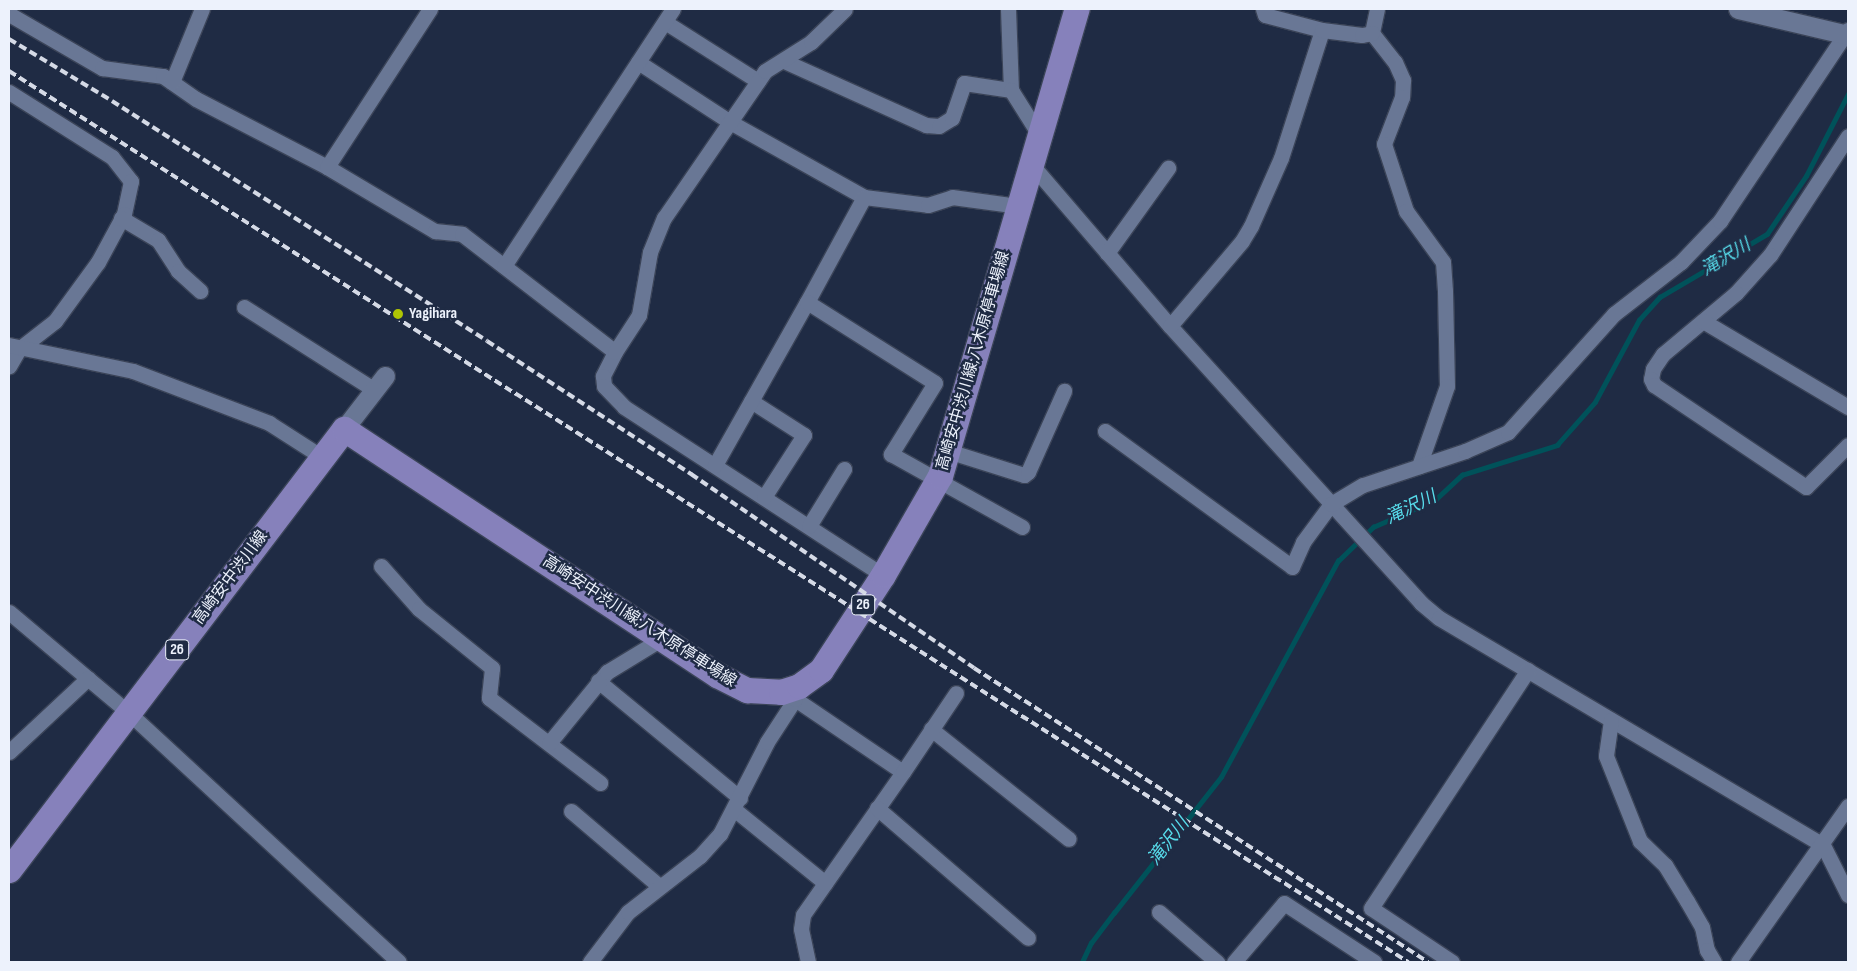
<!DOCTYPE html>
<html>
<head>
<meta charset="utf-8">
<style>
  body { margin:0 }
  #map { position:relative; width:1857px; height:971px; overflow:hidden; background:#1f2b44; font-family:"Sofia Sans Condensed","Noto Sans JP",sans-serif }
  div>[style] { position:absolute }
  .stream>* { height:4.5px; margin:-2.25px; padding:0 2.25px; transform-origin:2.25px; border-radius:2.25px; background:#00525a }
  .roads { filter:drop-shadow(1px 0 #3b4458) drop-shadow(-1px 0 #3b4458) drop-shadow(0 1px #3b4458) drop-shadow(0 -1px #3b4458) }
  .minor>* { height:15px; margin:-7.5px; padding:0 7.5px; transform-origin:7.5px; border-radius:7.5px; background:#697795 }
  .tertiary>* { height:19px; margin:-9.5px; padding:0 9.5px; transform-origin:9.5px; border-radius:9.5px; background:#697795 }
  .primary>* { height:25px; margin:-12.5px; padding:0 12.5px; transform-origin:12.5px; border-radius:12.5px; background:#8681bb }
  .rail>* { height:4px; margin-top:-2px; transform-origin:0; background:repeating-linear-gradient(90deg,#d5dae6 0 8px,transparent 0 12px) }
  .dots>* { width:14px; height:14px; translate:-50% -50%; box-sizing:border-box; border:2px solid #1f2b44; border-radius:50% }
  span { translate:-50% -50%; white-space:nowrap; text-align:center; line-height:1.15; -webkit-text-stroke:5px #1f2b44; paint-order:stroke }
  .shield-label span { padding:1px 4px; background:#1f2b44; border:1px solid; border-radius:4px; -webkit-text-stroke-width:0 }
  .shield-label { font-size:15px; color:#edf2fc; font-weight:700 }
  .poi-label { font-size:16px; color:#edf2fc; font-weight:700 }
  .left { translate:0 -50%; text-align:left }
  .street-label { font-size:16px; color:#edf2fc }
  .water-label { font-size:18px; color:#57dceb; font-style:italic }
  .frame { position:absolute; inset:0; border:10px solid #edf2fc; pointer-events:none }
</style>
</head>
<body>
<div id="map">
  <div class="stream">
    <div style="left:1082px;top:962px;width:21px;rotate:-65deg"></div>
    <div style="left:1091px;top:943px;width:38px;rotate:-53deg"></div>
    <div style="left:1114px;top:913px;width:173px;rotate:-51.8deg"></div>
    <div style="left:1221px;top:777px;width:246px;rotate:-61.6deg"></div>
    <div style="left:1338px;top:561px;width:49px;rotate:-44.2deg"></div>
    <div style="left:1373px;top:527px;width:68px;rotate:-23.5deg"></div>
    <div style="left:1435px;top:500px;width:37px;rotate:-43deg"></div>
    <div style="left:1462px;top:475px;width:100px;rotate:-17.5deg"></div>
    <div style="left:1557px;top:445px;width:57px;rotate:-48.5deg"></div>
    <div style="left:1595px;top:402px;width:93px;rotate:-61.8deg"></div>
    <div style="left:1639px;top:320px;width:31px;rotate:-48deg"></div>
    <div style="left:1660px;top:297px;width:124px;rotate:-30.5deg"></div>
    <div style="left:1767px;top:234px;width:70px;rotate:-56.1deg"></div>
    <div style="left:1806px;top:176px;width:92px;rotate:-62.9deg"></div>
  </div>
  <div class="roads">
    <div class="minor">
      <div style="left:1008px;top:9px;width:81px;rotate:87.9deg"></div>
      <div style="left:1263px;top:9px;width:6px;rotate:72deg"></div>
      <div style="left:1265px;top:15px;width:59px;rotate:14.7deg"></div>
      <div style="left:1377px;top:9px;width:25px;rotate:102deg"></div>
      <div style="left:1372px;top:33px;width:37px;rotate:52deg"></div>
      <div style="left:1395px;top:62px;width:20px;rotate:66deg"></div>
      <div style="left:1403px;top:80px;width:17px;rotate:93deg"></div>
      <div style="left:1402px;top:97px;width:50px;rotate:111deg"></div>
      <div style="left:1384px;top:144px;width:71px;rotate:71.8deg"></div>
      <div style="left:1406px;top:211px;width:63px;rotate:54deg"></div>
      <div style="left:1443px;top:262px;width:29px;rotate:86deg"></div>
      <div style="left:1445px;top:291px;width:95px;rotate:88.8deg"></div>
      <div style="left:1447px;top:386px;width:85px;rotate:109.3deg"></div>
      <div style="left:9px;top:14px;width:108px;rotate:30.1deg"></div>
      <div style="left:102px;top:68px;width:62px;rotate:7.5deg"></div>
      <div style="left:163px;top:76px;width:40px;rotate:34.9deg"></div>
      <div style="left:196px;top:99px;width:148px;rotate:27.4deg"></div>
      <div style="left:327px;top:167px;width:126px;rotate:30.7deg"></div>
      <div style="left:435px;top:231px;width:27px;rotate:6deg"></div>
      <div style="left:462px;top:234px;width:193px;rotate:37.6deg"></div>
      <div style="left:615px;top:352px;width:27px;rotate:117deg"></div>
      <div style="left:603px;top:376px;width:10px;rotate:84deg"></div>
      <div style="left:604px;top:386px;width:29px;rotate:46deg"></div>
      <div style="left:624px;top:407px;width:309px;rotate:33deg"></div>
      <div style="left:665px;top:22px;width:110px;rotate:32.4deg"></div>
      <div style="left:784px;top:61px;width:156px;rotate:24.3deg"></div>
      <div style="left:926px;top:125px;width:13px;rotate:4deg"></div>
      <div style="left:939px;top:126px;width:15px;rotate:-32deg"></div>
      <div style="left:952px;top:118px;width:37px;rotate:-71deg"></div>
      <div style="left:964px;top:83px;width:48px;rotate:8.5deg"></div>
      <div style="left:1011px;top:90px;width:54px;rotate:57.8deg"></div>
      <div style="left:638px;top:62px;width:110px;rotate:33.1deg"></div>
      <div style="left:730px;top:122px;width:154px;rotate:29.2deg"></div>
      <div style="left:864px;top:197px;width:64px;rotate:7.1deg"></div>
      <div style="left:928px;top:205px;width:25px;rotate:-18deg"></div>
      <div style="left:952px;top:197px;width:68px;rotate:7.7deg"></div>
      <div style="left:172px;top:82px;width:79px;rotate:-67.7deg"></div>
      <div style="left:9px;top:92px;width:122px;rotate:32.3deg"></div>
      <div style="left:112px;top:157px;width:31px;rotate:52deg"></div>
      <div style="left:131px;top:181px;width:34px;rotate:102deg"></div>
      <div style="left:124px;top:214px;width:55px;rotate:118.4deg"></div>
      <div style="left:98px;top:262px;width:73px;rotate:126.1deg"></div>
      <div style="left:55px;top:321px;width:46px;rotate:142.1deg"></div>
      <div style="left:19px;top:349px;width:20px;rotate:120deg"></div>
      <div style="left:1848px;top:136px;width:142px;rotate:123.2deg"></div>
      <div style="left:1770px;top:255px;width:51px;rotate:131.8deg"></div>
      <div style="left:1736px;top:293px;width:95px;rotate:140.1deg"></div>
      <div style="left:1663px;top:354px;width:18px;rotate:124deg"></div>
      <div style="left:1653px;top:369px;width:10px;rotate:101deg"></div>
      <div style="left:1651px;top:379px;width:7px;rotate:63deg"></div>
      <div style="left:1654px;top:385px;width:183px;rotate:33.9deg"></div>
      <div style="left:1806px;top:487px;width:59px;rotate:-45deg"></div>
      <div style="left:1031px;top:164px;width:213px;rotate:49.4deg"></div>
      <div style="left:1170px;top:326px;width:374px;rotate:47.8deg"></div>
      <div style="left:1421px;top:603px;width:23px;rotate:40deg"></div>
      <div style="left:1439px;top:618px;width:446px;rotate:30.6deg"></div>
      <div style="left:1823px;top:845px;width:56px;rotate:63.4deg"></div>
      <div style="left:327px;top:167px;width:189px;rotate:-56.9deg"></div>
      <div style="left:121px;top:218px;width:43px;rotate:30.7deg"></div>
      <div style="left:158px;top:240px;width:37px;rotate:57deg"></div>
      <div style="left:178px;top:271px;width:30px;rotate:42deg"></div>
      <div style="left:1107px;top:253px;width:105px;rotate:-54.3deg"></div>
      <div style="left:504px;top:266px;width:308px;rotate:-56.7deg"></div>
      <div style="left:807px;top:302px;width:119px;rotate:-61.5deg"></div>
      <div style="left:244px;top:307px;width:155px;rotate:32.4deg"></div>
      <div style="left:1703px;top:321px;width:169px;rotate:30.7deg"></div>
      <div style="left:1170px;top:326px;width:111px;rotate:-49.7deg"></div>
      <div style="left:1242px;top:241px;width:17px;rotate:-59deg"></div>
      <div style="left:1251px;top:226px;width:74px;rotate:-66.2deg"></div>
      <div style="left:1281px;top:158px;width:134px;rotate:-72.2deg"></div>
      <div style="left:1322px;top:30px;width:40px;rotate:7.1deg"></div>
      <div style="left:1362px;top:35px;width:10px;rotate:-11deg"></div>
      <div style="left:9px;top:345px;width:127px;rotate:11.8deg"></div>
      <div style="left:133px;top:371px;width:146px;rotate:20.9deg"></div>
      <div style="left:269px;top:423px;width:63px;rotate:32.7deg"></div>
      <div style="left:615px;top:352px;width:44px;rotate:-57deg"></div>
      <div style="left:639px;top:315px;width:64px;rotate:-80.1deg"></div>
      <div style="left:650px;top:252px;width:37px;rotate:-68deg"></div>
      <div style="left:664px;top:218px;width:178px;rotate:-55.5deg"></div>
      <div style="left:765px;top:71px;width:54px;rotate:-32.2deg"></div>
      <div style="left:811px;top:42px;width:47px;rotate:-44.1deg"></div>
      <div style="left:751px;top:401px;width:63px;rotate:32.7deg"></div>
      <div style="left:804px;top:435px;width:74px;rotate:122.8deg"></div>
      <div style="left:1105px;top:431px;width:231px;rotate:36deg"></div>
      <div style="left:1292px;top:567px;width:27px;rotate:-66deg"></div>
      <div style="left:1303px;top:542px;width:47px;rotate:-53.6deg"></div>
      <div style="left:1331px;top:504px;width:37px;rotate:-31deg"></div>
      <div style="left:1363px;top:485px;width:108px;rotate:-18.4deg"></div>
      <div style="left:1465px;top:451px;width:47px;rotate:-23.8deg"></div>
      <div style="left:1508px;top:432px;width:159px;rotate:-48.1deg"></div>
      <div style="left:1614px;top:314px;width:85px;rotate:-37.8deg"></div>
      <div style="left:1681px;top:262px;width:57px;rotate:-46.4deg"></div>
      <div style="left:1720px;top:221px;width:230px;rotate:-56.2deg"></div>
      <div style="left:948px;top:451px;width:80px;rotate:17.5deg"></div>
      <div style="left:1024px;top:475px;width:5px;rotate:-37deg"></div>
      <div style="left:1028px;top:472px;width:89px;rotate:-66deg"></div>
      <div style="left:715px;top:465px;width:187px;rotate:-60.6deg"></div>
      <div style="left:807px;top:302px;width:151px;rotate:32.3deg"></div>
      <div style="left:935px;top:383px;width:84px;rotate:121.8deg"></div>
      <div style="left:891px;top:454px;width:150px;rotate:29.1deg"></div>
      <div style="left:809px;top:526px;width:67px;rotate:-58.4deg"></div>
      <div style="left:381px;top:566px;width:57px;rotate:48.5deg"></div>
      <div style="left:419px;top:609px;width:94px;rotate:38.9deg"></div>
      <div style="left:492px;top:668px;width:30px;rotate:96deg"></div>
      <div style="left:489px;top:698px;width:140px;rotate:37.4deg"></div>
      <div style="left:9px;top:612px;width:157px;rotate:40.1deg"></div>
      <div style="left:129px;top:713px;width:367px;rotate:42.7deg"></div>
      <div style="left:598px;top:681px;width:184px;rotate:39.5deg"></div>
      <div style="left:795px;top:699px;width:130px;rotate:34.1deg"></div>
      <div style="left:903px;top:772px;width:174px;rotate:125deg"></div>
      <div style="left:803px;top:915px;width:14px;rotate:98deg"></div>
      <div style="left:801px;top:929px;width:34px;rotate:78deg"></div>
      <div style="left:1611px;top:720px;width:36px;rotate:98deg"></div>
      <div style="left:1606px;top:756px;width:92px;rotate:68.2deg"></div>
      <div style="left:1640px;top:841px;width:35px;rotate:44deg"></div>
      <div style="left:1665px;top:865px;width:42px;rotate:58.6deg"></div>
      <div style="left:1687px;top:901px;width:30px;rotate:60deg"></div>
      <div style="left:1702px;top:927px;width:24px;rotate:78deg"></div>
      <div style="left:1707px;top:950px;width:14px;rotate:60deg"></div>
      <div style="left:931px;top:729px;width:176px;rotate:38.6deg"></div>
      <div style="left:549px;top:743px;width:92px;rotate:-50.8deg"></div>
      <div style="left:607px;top:672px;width:66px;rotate:-31.3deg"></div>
      <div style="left:9px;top:752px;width:108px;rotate:-43.1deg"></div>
      <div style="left:903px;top:772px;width:95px;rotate:-56.1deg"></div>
      <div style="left:877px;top:808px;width:199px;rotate:40.7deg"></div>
      <div style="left:735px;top:810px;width:116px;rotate:39deg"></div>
      <div style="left:571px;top:811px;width:116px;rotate:40.4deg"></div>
      <div style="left:1159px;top:912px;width:77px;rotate:40.8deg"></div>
      <div style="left:590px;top:962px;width:63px;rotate:-52.8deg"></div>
      <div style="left:628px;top:912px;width:91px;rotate:-37.9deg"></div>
      <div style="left:700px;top:856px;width:30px;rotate:-48deg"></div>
      <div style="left:720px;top:834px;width:103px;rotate:-62.9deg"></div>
      <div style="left:767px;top:742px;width:51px;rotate:-56.9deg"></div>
      <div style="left:795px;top:699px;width:10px;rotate:-114deg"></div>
      <div style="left:1234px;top:962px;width:77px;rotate:-49.7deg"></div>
      <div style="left:1284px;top:903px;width:108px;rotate:33.2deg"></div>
      <div style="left:1452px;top:962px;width:97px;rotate:-146.3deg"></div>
      <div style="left:1371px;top:908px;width:285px;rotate:-56.6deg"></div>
      <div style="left:1738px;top:962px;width:191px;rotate:-54.8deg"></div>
    </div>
    <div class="tertiary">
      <div style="left:1738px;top:9px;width:113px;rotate:13.3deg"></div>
      <div style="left:344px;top:429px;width:67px;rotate:-52.3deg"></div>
    </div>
    <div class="primary">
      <div style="left:9px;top:870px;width:554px;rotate:-52.78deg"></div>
      <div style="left:344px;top:429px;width:447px;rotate:33.4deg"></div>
      <div style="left:717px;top:675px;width:34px;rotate:27deg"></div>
      <div style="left:747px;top:690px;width:34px;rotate:3deg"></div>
      <div style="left:781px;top:692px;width:19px;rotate:-18deg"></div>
      <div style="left:799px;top:686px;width:27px;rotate:-36deg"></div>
      <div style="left:821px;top:670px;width:113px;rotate:-56.9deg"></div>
      <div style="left:883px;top:575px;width:114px;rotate:-60.1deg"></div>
      <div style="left:940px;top:476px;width:487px;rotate:-73.7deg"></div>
    </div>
  </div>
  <div class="rail">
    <div style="left:9px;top:39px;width:120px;rotate:31deg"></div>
    <div style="left:112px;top:101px;width:445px;rotate:32.6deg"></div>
    <div style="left:487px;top:341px;width:244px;rotate:33.1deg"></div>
    <div style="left:691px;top:474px;width:343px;rotate:34.4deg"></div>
    <div style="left:974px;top:668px;width:541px;rotate:32.93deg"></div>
    <div style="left:9px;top:71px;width:1659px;rotate:32.49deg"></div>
  </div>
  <div class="dots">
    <div style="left:398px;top:314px;background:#afc504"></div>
  </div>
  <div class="shield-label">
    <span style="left:863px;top:605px">26</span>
    <span style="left:177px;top:650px">26</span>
  </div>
  <div class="poi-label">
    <span class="left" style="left:409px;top:314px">Yagihara</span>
  </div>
  <div class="street-label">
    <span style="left:974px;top:361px;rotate:-74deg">高崎安中渋川線;八木原停車場線</span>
    <span style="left:231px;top:578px;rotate:-53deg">高崎安中渋川線</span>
    <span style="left:639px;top:622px;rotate:33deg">高崎安中渋川線;八木原停車場線</span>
  </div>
  <div class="water-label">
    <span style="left:1726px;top:258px;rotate:-31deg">滝沢川</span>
    <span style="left:1411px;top:508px;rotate:-26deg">滝沢川</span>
    <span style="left:1169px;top:842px;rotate:-52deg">滝沢川</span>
  </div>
  <div class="frame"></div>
</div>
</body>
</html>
